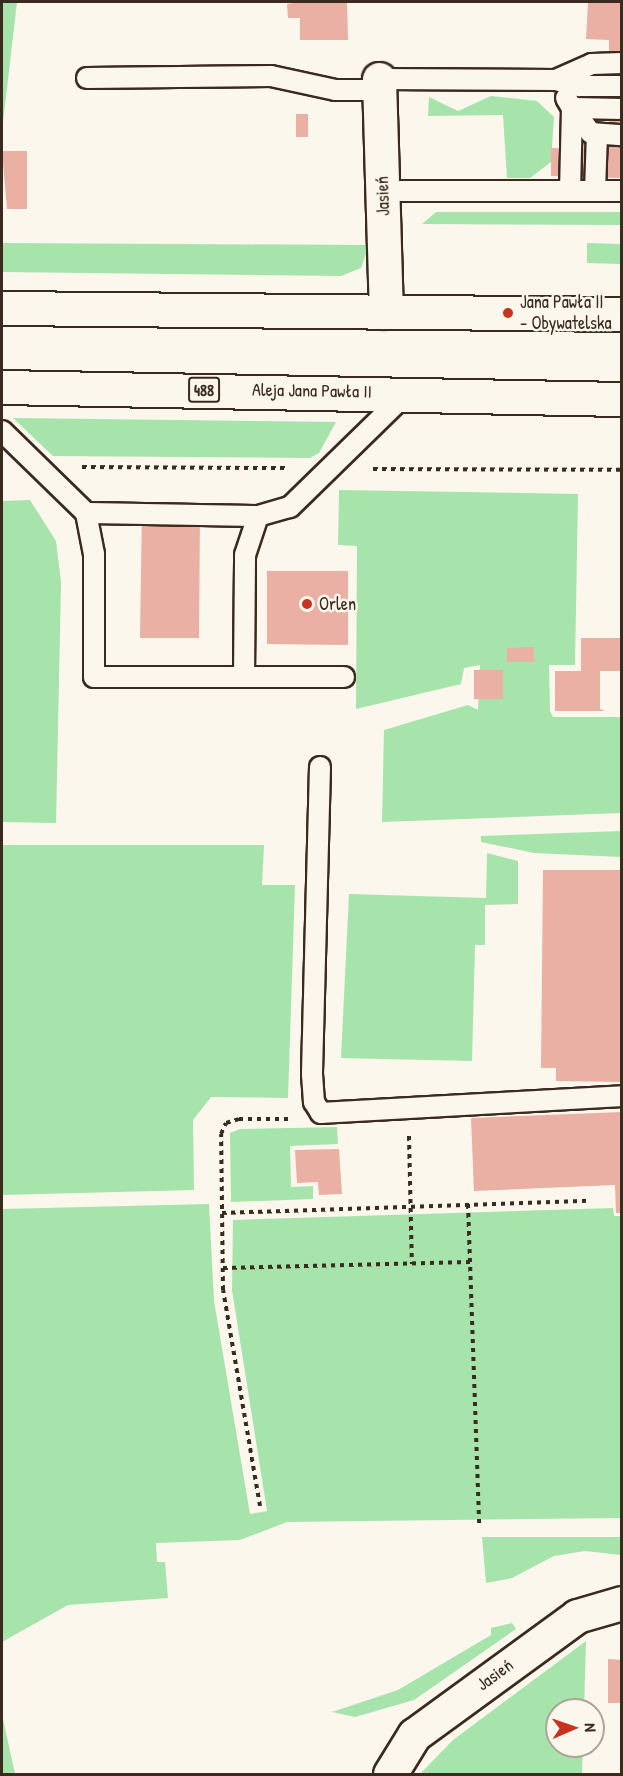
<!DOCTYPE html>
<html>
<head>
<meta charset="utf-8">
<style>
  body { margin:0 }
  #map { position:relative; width:623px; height:1776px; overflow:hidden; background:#fbf7ec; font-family:"Patrick Hand",sans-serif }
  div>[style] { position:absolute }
  .green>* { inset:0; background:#a6e4ab }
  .building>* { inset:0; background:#e9b0a3 }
  .path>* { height:4px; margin-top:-2px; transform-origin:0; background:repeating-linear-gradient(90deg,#3b2a1e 0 4.5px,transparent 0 9px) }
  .roads { filter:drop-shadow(2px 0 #3b2a1e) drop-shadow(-2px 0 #3b2a1e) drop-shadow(0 2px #3b2a1e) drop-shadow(0 -2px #3b2a1e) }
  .lane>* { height:20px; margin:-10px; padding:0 10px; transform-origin:10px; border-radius:10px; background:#fbf7ec }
  .street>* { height:33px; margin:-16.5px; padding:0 16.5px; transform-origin:16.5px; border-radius:16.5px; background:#fbf7ec }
  .primary>* { height:33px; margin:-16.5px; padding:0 16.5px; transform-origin:16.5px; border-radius:16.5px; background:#fbf7ec }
  .dots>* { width:16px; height:16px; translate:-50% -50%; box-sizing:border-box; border:3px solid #fbf7ec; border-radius:50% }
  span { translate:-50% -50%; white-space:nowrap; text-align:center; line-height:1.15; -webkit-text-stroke:5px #fbf7ec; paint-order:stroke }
  .shield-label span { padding:2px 4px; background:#fbf7ec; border:2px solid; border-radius:4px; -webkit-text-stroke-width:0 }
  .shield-label { font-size:16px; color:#3b2a1e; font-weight:700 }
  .street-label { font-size:18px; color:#3b2a1e }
  .poi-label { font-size:18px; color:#3b2a1e }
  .left { translate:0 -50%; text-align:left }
  .frame { position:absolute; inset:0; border:3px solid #3b2a1e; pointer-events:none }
  .north { position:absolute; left:545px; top:1698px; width:60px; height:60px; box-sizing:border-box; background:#fbf7ec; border:2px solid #aea59a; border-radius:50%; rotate:88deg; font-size:16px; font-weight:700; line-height:24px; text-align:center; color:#3b2a1e }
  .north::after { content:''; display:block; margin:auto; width:21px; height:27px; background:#c8321e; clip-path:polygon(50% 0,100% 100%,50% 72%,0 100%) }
</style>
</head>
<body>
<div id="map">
  <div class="green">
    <div style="clip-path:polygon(2px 2px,17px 2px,2px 131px)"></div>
    <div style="clip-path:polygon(491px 96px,537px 101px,554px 117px,551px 162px,530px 178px,507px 178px,503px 115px,428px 116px,429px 97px,458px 111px)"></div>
    <div style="clip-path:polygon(436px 212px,621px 212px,621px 225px,422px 224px)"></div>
    <div style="clip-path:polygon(2px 243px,369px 245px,361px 268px,341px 276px,2px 272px)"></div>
    <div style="clip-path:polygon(587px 243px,621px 244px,621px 264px,587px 263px)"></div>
    <div style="clip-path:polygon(13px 418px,336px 422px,319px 453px,310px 458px,53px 456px)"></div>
    <div style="clip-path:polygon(339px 490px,578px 494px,575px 665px,549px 665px,550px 711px,553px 717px,621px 717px,621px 813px,382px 822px,384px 730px,468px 705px,478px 710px,480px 665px,464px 668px,461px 684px,356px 709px,357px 546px,338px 545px)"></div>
    <div style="clip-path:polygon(30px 500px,56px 541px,61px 582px,56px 823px,2px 822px,2px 501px)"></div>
    <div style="clip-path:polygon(621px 831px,621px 857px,534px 853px,481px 842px,481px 836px)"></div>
    <div style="clip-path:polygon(2px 845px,264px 845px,262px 885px,295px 885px,288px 1098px,211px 1097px,193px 1120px,194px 1190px,2px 1195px)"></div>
    <div style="clip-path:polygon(487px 853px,518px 861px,518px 904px,485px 905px,485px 945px,475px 945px,472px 1061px,341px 1058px,349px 894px,486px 898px)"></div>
    <div style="clip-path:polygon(337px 1127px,338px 1144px,290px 1146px,291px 1187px,313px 1186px,313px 1199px,231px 1202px,230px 1133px,240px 1129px)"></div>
    <div style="clip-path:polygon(209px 1204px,214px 1301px,250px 1514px,267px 1511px,232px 1290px,233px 1220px,613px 1208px,614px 1216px,622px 1216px,621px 1518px,287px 1522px,240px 1540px,156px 1543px,157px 1562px,165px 1562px,168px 1598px,68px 1605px,2px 1642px,2px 1209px)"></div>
    <div style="clip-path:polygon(482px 1537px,621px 1537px,621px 1555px,585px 1551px,554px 1556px,512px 1578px,486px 1583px)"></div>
    <div style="clip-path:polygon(512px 1623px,516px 1629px,414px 1700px,355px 1717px,332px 1712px,398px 1690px,491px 1635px,491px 1628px)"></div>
    <div style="clip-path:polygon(586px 1641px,584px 1710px,557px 1710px,557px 1746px,583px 1746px,582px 1774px,420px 1774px,453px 1740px)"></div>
    <div style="clip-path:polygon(2px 1714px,15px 1774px,2px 1774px)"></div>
  </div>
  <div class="building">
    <div style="clip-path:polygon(299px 2px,347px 2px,348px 40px,300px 40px,300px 18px,288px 18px,287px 4px)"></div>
    <div style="clip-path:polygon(588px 2px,622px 2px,622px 178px,551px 176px,551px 148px,609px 149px,609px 40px,586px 39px)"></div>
    <div style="clip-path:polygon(296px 114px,308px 114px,308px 137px,296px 137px)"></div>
    <div style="clip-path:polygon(2px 151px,27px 151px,27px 209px,7px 209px)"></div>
    <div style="clip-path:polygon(142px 509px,200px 510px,199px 638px,140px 638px)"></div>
    <div style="clip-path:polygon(267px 571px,348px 571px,348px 645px,267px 644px)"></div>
    <div style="clip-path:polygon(581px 638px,622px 638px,622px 671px,600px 671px,600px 709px,605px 711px,555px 711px,555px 671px,581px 671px)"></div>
    <div style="clip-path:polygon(534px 647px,534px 662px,507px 662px,507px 648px)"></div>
    <div style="clip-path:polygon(474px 670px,503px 670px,503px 699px,474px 699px)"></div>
    <div style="clip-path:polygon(543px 870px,622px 870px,620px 1082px,556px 1081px,556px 1068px,541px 1068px)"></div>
    <div style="clip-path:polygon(622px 1112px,622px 1213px,616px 1213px,615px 1185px,474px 1191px,471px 1118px)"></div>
    <div style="clip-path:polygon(339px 1149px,342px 1194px,319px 1195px,318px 1182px,297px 1183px,295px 1150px)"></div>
    <div style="clip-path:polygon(608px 1659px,622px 1660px,622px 1703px,608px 1703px)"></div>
  </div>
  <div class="path">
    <div style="left:82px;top:467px;width:206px;rotate:0.3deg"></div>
    <div style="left:373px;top:469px;width:249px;rotate:0.2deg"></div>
    <div style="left:409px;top:1136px;width:128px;rotate:88.7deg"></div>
    <div style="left:468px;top:1204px;width:322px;rotate:88deg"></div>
    <div style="left:222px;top:1213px;width:367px;rotate:-1.9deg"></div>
    <div style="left:223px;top:1268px;width:247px;rotate:-1.4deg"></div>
    <div style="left:260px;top:1506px;width:219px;rotate:-99.7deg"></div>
    <div style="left:223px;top:1290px;width:156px;rotate:-90.7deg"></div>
    <div style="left:221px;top:1134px;width:12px;rotate:-66deg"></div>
    <div style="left:226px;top:1123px;width:14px;rotate:-17deg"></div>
    <div style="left:239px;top:1119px;width:51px"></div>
  </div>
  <div class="roads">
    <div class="lane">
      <div style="left:87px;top:78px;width:184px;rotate:-0.6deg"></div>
      <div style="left:271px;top:76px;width:66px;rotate:12.3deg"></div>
      <div style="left:335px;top:90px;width:45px"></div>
      <div style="left:379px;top:79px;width:177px;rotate:0.3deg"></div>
      <div style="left:556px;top:80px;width:24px;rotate:15deg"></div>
      <div style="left:579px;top:86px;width:43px"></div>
      <div style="left:556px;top:80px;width:39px;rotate:-24deg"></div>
      <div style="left:592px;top:64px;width:30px;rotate:-2deg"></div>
      <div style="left:566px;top:98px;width:12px;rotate:59deg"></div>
      <div style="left:572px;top:108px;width:50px;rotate:1.1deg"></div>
      <div style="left:572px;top:108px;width:31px;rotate:53deg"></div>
      <div style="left:591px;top:133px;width:31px;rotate:4deg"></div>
      <div style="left:383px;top:191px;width:239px"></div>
      <div style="left:570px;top:191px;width:83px;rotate:-88.6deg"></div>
      <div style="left:595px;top:191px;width:56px;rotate:-88deg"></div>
      <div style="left:2px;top:431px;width:117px;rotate:44.3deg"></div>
      <div style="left:86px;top:513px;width:42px;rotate:79deg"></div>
      <div style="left:94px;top:554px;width:123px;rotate:90deg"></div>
      <div style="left:94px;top:677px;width:250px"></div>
      <div style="left:86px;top:513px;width:172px;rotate:1deg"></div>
      <div style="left:244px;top:677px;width:122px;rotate:-89.5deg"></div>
      <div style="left:245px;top:555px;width:41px;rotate:-71.6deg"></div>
      <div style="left:258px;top:516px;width:33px;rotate:-16deg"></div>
      <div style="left:290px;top:507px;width:163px;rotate:-44.3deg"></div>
      <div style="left:320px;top:767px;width:307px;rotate:91.5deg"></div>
      <div style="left:312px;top:1074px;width:28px;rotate:86deg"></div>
      <div style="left:314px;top:1102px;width:13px;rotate:58deg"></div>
      <div style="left:321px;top:1113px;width:301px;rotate:-3.2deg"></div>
    </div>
    <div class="street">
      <div style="left:379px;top:79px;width:233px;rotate:88.3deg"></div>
      <div style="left:390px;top:1774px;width:46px;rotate:-58.4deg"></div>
      <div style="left:414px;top:1735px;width:202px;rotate:-36.1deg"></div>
      <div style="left:577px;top:1616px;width:47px;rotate:-16.1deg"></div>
    </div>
    <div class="primary">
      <div style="left:2px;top:308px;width:620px;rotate:0.55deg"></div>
      <div style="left:2px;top:387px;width:620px;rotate:1.11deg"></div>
    </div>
  </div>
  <div class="dots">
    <div style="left:508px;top:313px;background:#c8321e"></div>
    <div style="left:307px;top:604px;background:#c8321e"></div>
  </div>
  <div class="shield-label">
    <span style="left:204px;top:390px">488</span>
  </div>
  <div class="street-label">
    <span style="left:383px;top:196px;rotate:-92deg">Jasień</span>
    <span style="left:312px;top:391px;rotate:1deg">Aleja Jana Pawła II</span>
    <span style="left:495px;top:1675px;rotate:-36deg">Jasień</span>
  </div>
  <div class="poi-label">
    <span class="left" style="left:520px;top:313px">Jana Pawła II<br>- Obywatelska</span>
    <span class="left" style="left:319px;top:604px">Orlen</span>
  </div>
  <div class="frame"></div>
  <div class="north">N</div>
</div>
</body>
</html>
